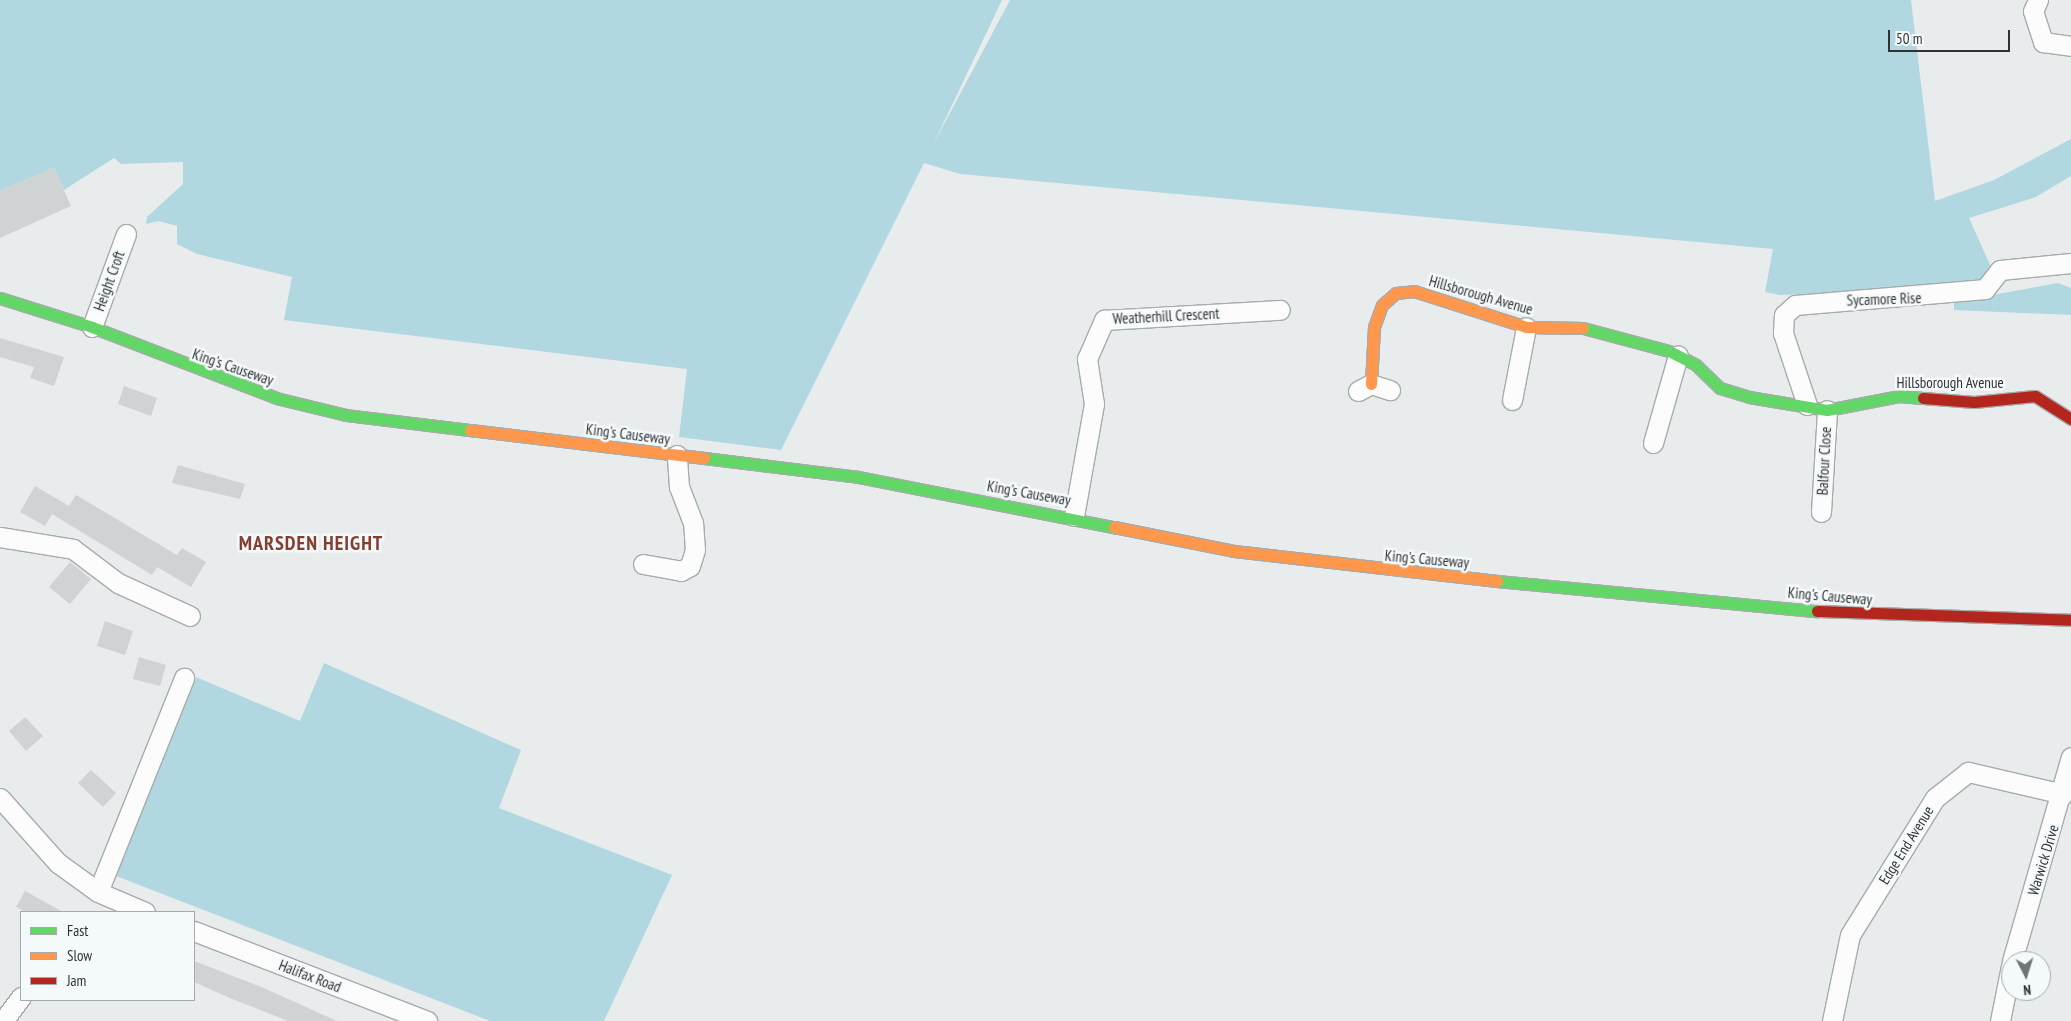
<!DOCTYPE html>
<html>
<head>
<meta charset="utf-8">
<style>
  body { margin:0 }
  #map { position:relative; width:2071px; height:1021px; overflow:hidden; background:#e8eced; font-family:"PT Sans Narrow",sans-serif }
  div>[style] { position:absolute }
  .green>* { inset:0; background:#b1d7e0 }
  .building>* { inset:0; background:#d0d3d4 }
  .roads { filter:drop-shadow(1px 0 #a8abab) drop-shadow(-1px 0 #a8abab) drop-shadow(0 1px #a8abab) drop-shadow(0 -1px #a8abab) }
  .street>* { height:19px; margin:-9.5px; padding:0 9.5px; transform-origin:9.5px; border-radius:9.5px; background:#fcfcfc }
  .fast>* { height:11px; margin:-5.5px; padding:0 5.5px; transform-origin:5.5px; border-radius:5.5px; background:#63d668 }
  .slow>* { height:11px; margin:-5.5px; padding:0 5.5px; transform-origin:5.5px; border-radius:5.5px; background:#ff974d }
  .jam>* { height:11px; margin:-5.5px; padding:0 5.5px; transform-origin:5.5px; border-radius:5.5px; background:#b3261e }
  span { translate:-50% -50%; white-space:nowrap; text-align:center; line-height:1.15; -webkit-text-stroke:5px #f4fafc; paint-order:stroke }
  .street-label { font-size:15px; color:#313333 }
  .district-label { font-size:20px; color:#853f2f; font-weight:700; letter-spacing:1px }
  .legend { position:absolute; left:20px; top:911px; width:175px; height:90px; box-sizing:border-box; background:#f4fafc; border:1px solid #a6aaac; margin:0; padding:6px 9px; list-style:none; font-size:15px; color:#313333 }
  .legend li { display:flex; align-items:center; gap:10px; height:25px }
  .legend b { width:25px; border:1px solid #a6aaac }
  .north { position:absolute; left:2001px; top:951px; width:50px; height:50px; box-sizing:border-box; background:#f4fafc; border:1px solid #a6aaac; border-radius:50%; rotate:175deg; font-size:14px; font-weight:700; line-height:20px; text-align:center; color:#313333 }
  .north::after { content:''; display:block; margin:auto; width:18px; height:22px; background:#717474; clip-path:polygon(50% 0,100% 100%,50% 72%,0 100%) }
  .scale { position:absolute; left:1888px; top:30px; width:122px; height:22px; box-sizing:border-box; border:2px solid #313333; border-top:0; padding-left:6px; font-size:15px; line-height:18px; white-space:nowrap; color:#313333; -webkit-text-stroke:4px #f4fafc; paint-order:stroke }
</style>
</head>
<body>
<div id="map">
  <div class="green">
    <div style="clip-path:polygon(0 0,1002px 0,933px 145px,1010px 0,1911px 0,1935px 201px,1994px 180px,2071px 139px,2071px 176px,2036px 197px,1969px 218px,1995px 276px,1929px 290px,1780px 295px,1765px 292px,1773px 249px,960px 174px,924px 163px,781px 450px,679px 437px,687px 369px,284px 320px,292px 277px,197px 254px,177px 244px,177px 226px,159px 221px,146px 224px,147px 217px,183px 184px,183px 162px,121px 164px,114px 158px,64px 190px,54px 168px,0 191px)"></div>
    <div style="clip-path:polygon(2058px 283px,2071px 288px,2071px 315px,1954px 310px,1954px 302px)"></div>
    <div style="clip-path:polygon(324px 663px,521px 750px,499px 808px,672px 875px,604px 1021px,490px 1021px,116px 876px,196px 677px,300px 721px)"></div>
  </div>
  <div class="building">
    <div style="clip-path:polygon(54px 168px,71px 206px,0 238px,0 191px)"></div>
    <div style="clip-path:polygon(0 338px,64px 357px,54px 386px,30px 378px,34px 367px,0 357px)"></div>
    <div style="clip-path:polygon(124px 386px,157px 398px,151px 416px,118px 404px)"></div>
    <div style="clip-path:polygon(178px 465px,245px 484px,240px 499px,172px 483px)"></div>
    <div style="clip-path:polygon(35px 486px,69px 506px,76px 495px,177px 555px,182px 548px,206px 562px,191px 587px,157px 567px,152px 575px,52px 514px,45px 526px,20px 512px)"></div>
    <div style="clip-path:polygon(70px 562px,91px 579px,70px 604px,49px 587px)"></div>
    <div style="clip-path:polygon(105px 621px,133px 631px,125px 655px,97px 646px)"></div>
    <div style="clip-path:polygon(139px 657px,166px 665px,160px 686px,133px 679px)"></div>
    <div style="clip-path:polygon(25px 717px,43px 736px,26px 751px,9px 731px)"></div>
    <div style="clip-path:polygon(91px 770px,116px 793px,103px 807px,78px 783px)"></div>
    <div style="clip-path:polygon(25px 891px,63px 912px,25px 912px,16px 907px)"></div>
    <div style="clip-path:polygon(194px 961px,266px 989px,337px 1021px,288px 1021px,230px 998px,194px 982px)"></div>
  </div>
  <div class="roads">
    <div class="street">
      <div style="left:2038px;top:0;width:12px;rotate:114deg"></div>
      <div style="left:2033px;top:11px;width:33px;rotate:72deg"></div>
      <div style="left:2043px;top:42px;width:28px;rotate:8deg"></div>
      <div style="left:92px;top:327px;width:99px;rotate:-69.9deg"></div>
      <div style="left:1358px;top:391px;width:15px;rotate:-28deg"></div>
      <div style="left:1371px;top:384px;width:20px;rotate:18deg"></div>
      <div style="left:1512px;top:400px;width:74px;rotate:-79.1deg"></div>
      <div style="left:1807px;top:405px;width:76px;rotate:-108.4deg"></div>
      <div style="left:1783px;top:333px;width:18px;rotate:-87deg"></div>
      <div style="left:1784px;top:315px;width:15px;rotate:-42deg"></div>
      <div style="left:1795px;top:305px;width:191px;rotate:-4.8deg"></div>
      <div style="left:1985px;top:289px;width:24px;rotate:-52deg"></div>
      <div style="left:2000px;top:270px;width:71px;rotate:-5.6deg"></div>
      <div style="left:1653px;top:443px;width:91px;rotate:-74.1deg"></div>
      <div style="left:1821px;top:512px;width:102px;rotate:-86.6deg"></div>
      <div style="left:1074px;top:516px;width:114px;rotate:-79.9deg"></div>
      <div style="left:1094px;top:404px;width:46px;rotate:-98.8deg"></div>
      <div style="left:1087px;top:359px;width:43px;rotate:-66.4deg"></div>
      <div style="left:1104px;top:320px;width:176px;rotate:-3.3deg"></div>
      <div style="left:0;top:537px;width:74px;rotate:9.3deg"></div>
      <div style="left:73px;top:549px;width:56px;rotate:37.1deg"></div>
      <div style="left:118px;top:583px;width:79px;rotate:24.6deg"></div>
      <div style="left:643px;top:564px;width:39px;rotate:10deg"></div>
      <div style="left:681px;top:571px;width:10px;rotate:-29deg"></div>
      <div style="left:690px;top:566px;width:17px;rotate:-73deg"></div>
      <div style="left:695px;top:550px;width:27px;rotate:-94deg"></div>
      <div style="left:693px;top:523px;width:39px;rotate:-111deg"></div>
      <div style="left:679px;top:487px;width:32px;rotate:-94deg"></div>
      <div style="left:0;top:798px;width:87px;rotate:48.3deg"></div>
      <div style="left:58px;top:863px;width:49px;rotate:35.9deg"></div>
      <div style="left:98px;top:892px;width:51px;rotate:23.1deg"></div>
      <div style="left:98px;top:892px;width:231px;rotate:-68.1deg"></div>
      <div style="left:194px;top:931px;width:250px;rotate:21.1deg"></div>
      <div style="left:2012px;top:961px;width:212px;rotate:-73.9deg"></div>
      <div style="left:3px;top:1021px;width:30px;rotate:-53deg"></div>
      <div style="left:1832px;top:1021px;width:88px;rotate:-78.2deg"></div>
      <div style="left:1850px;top:935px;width:161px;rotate:-58.2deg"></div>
      <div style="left:1935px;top:798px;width:42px;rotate:-38.2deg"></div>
      <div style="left:1968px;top:772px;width:98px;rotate:13deg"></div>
      <div style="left:2000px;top:1021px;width:56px;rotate:-78.7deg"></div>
    </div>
    <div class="fast">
      <div style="left:0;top:298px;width:96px;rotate:17.5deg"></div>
      <div style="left:92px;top:327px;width:201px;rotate:21deg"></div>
      <div style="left:280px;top:399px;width:68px;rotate:13.6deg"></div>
      <div style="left:346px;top:415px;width:125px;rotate:6.9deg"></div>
      <div style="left:1583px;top:328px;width:89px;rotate:15deg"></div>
      <div style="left:1669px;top:351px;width:30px;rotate:27deg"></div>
      <div style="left:1696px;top:365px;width:33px;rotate:44deg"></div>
      <div style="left:1720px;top:388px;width:30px;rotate:17deg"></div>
      <div style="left:1749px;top:397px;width:79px;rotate:9.5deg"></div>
      <div style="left:1827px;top:410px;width:73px;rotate:-11deg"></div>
      <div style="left:1899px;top:396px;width:24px;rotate:5deg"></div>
      <div style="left:704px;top:458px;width:155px;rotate:7deg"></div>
      <div style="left:858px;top:477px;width:261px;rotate:11.1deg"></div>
      <div style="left:1497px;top:581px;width:321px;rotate:5.4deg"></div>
    </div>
    <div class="slow">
      <div style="left:1371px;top:384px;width:57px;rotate:-87deg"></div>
      <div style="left:1374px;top:327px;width:23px;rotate:-70deg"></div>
      <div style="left:1382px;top:305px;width:18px;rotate:-41deg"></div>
      <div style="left:1396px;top:293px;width:18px;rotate:-6deg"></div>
      <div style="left:1414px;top:291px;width:118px;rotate:17.8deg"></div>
      <div style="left:1526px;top:327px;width:57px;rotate:1deg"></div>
      <div style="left:470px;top:430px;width:236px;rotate:6.8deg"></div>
      <div style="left:1114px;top:527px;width:122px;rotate:11.3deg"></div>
      <div style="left:1234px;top:551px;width:265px;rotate:6.5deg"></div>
    </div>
    <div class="jam">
      <div style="left:1923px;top:398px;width:51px;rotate:4.5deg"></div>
      <div style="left:1974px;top:402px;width:61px;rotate:-5.6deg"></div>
      <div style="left:2035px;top:396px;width:43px;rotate:32.6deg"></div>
      <div style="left:1817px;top:611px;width:254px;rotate:2deg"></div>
    </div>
  </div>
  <div class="street-label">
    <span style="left:109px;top:281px;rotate:-70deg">Height Croft</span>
    <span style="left:1481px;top:295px;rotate:16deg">Hillsborough Avenue</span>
    <span style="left:1884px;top:299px;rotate:-2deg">Sycamore Rise</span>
    <span style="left:1166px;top:316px;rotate:-3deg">Weatherhill Crescent</span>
    <span style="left:233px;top:367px;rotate:19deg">King's Causeway</span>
    <span style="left:1950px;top:383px">Hillsborough Avenue</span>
    <span style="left:628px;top:434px;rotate:7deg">King's Causeway</span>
    <span style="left:1824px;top:461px;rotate:-87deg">Balfour Close</span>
    <span style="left:1029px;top:493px;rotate:10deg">King's Causeway</span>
    <span style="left:1427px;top:559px;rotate:5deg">King's Causeway</span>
    <span style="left:1830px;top:596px;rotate:5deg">King's Causeway</span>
    <span style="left:1906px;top:845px;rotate:-58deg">Edge End Avenue</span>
    <span style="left:2043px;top:860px;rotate:-73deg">Warwick Drive</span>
    <span style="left:310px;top:976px;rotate:21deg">Halifax Road</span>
  </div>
  <div class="district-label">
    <span style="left:311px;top:543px">MARSDEN HEIGHT</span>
  </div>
  <ul class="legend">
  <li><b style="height:6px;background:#63d668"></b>Fast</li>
  <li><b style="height:6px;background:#ff974d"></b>Slow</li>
  <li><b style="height:6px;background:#b3261e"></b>Jam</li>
  </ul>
  <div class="north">N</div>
  <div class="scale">50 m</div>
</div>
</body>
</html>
